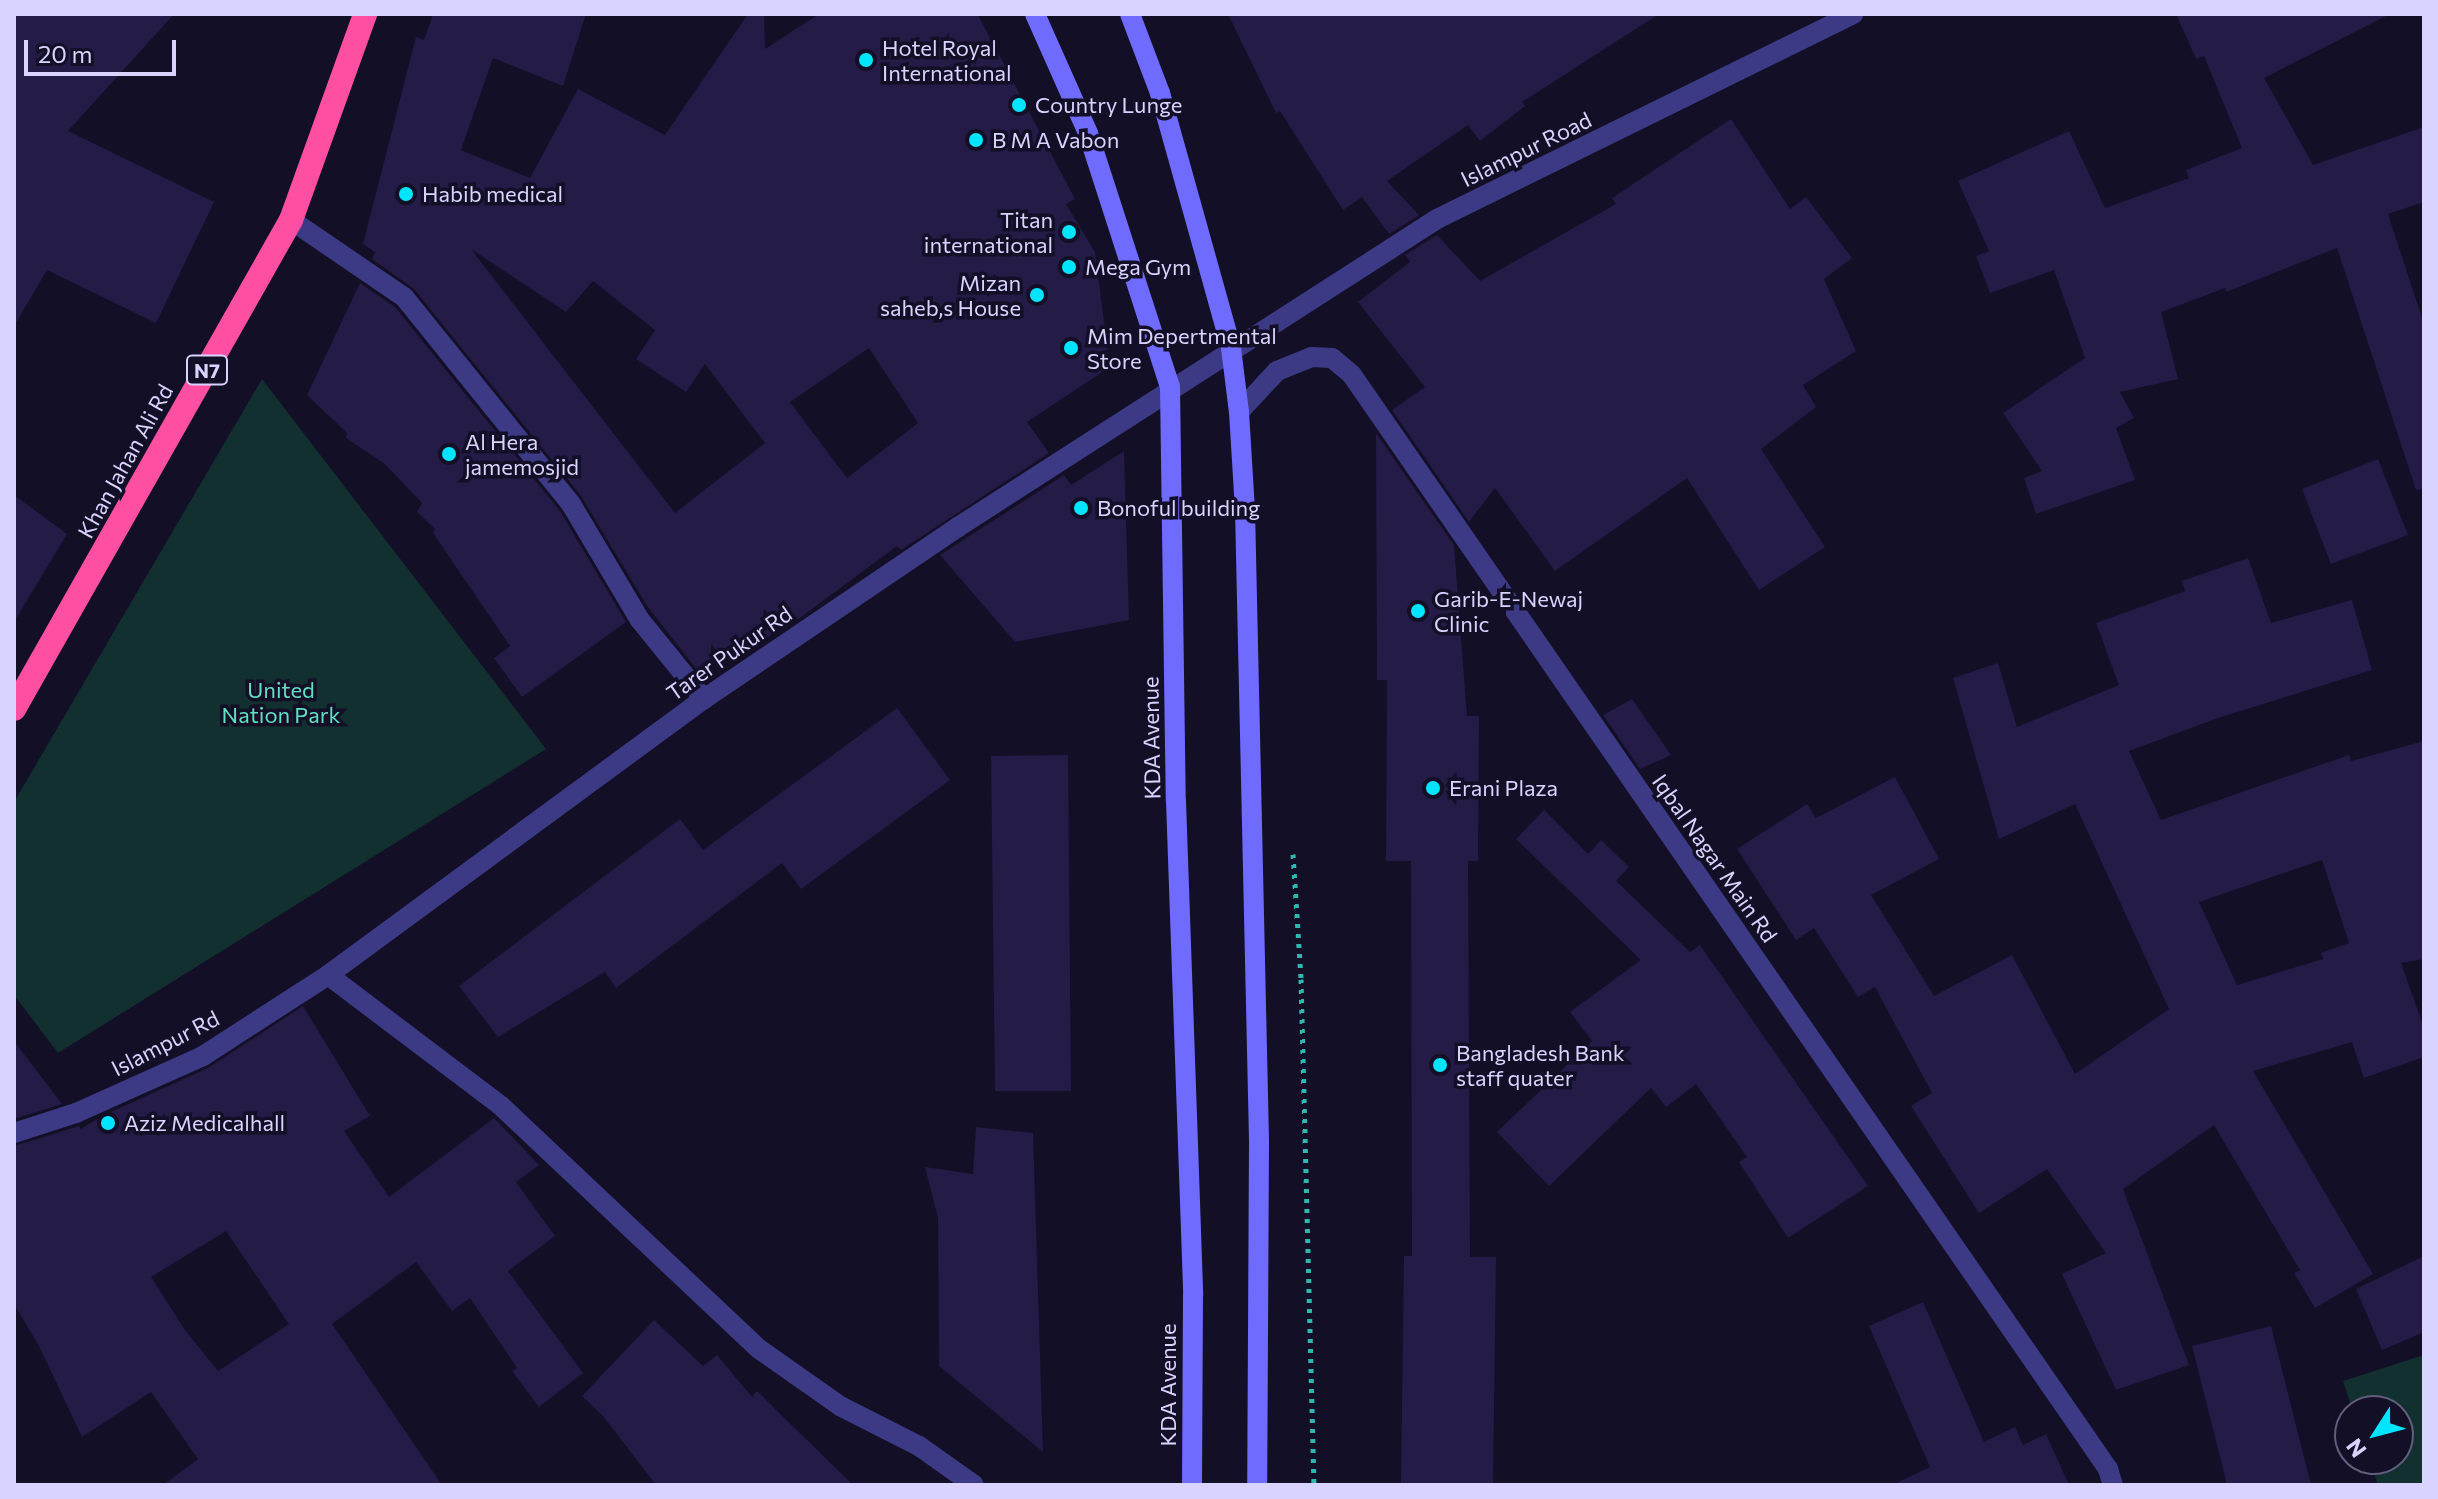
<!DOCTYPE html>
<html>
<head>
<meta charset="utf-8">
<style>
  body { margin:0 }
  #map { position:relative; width:2438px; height:1499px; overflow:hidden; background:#130f26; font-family:Commissioner,sans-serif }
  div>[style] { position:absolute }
  .green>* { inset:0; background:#12302f }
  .building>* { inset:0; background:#241b47 }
  .path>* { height:5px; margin-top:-2.5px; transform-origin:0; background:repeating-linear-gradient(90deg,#2fb8b0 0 4px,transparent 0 10px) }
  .street>* { height:20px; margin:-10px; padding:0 10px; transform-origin:10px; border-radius:10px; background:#3d3a85 }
  .secondary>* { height:20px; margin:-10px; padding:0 10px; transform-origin:10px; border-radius:10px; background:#6f6bff }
  .highway>* { height:24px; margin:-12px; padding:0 12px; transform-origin:12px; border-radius:12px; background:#ff4fa3 }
  .dots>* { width:22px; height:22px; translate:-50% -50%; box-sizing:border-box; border:4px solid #130f26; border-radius:50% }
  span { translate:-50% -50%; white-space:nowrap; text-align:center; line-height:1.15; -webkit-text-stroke:7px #130f26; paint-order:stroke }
  .shield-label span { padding:2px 6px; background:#130f26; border:2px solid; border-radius:6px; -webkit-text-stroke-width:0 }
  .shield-label { font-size:20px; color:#d9d4ff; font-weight:700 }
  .poi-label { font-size:22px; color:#d9d4ff }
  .left { translate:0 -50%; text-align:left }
  .right { translate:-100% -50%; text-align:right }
  .street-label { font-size:22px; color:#d9d4ff }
  .park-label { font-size:22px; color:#5fe0c0 }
  .frame { position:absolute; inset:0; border:16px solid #d9d4ff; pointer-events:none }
  .north { position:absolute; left:2334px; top:1395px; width:80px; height:80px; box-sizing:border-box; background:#130f26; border:2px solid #625e7d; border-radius:50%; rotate:234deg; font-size:22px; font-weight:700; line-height:32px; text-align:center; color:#d9d4ff }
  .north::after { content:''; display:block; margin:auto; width:28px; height:36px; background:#00e5ff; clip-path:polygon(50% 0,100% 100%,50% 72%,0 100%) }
  .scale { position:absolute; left:24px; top:40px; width:152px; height:36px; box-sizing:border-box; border:4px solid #d9d4ff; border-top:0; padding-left:10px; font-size:24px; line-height:28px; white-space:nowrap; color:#d9d4ff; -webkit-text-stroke:6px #130f26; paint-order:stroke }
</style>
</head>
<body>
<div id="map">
  <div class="green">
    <div style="clip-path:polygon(262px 379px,546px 749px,58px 1053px,14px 995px,14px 802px)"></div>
    <div style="clip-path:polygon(2424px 1355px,2424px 1485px,2378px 1485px,2369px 1459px,2398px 1459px,2398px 1411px,2353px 1411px,2343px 1381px)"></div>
  </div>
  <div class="building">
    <div style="clip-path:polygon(14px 14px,174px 14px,68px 131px,214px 202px,156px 323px,47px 270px,14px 326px)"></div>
    <div style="clip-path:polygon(evenodd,433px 14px,586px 14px,563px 86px,493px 58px,461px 150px,530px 178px,578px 89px,665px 135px,748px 14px,764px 14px,765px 49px,819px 14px,978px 15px,1075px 199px,1066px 204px,1095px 252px,1110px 367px,1027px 422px,1049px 453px,901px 550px,897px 546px,797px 620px,795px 617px,742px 656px,736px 648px,701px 675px,647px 606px,581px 496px,414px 289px,372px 259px,375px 252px,363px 244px,416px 37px,424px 40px,433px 14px,471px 249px,566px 312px,593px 281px,655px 330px,636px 359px,686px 392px,705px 364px,765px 443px,675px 513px,471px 249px,433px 14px,869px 348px,918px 423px,847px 478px,790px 402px,869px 348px)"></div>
    <div style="clip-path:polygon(1228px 14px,1659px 14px,1522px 102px,1525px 106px,1480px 141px,1468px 125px,1387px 181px,1419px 215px,1389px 234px,1362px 197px,1343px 210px,1280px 111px,1276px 113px)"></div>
    <div style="clip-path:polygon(2176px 14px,2390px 14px,2264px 78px,2313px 165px,2424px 127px,2424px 202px,2388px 214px,2424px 324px,2424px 489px,2416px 490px,2337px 248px,2226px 292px,2225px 288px,2161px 312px,2178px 379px,2120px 392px,2134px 418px,2116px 428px,2135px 480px,2036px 514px,2024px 478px,2042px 471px,2003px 413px,2085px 358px,2054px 270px,1990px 293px,1976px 256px,1989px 251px,1958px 181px,2069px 131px,2105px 208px,2189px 178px,2186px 170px,2242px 148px,2204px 56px,2196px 59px)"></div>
    <div style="clip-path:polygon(1731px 119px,1790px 209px,1806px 197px,1852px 258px,1824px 279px,1856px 351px,1803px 385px,1816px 407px,1761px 449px,1825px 547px,1759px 590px,1687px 478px,1555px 571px,1495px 488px,1469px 522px,1392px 410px,1425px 387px,1358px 302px,1410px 262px,1405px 255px,1437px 235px,1480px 281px,1616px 204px,1612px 198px)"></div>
    <div style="clip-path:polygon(360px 283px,395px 307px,560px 511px,626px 622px,522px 697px,494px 658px,510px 646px,433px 533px,435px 529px,417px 512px,422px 503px,385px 464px,346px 438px,347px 433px,307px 395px)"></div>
    <div style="clip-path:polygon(1376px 433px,1454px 545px,1467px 716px,1479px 716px,1478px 861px,1468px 861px,1470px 1257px,1496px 1257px,1493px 1485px,1401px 1485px,1404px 1256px,1412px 1256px,1411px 861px,1386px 861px,1387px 680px,1377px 680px)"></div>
    <div style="clip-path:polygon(1124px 451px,1129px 620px,1015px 642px,940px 555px,1064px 475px,1071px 485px)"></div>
    <div style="clip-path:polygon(2378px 459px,2408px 535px,2331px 564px,2302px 489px)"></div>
    <div style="clip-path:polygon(14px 495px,67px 534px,14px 622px)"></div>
    <div style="clip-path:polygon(evenodd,2248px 558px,2271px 623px,2352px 600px,2372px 670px,2218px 718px,2129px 751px,2161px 820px,2349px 755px,2351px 761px,2424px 741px,2424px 959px,2401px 963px,2424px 1028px,2424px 1057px,2364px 1078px,2352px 1042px,2253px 1071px,2373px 1274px,2315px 1308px,2294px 1273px,2300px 1270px,2214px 1125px,2123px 1189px,2189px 1365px,2116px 1390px,2062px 1274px,2106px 1253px,2047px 1169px,1979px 1213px,1911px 1106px,1932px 1093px,1875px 987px,1858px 997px,1814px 928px,1796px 940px,1737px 849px,1807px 804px,1816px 818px,1895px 777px,1939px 859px,1871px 895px,1934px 996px,2012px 955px,2075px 1074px,2169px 1009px,2075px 804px,1999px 839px,1953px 678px,1998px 663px,2017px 727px,2119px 685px,2096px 623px,2185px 591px,2182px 581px,2248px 558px,2322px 860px,2349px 943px,2321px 953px,2323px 959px,2237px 985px,2199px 902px,2322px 860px)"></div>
    <div style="clip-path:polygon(1632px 699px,1671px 755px,1640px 769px,1603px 715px)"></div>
    <div style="clip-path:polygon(897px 708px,950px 780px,801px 889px,782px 863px,616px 988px,605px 972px,498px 1037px,459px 986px,680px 819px,703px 850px)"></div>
    <div style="clip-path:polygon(1068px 755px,1071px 1091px,995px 1091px,991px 756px)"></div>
    <div style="clip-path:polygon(1544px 810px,1588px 854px,1601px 840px,1629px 867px,1616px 881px,1690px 952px,1700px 945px,1868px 1186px,1788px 1238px,1739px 1162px,1747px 1157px,1696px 1084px,1666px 1107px,1651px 1088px,1549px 1186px,1497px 1132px,1592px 1041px,1570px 1012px,1641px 960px,1516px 839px)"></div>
    <div style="clip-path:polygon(evenodd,303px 1006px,370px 1116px,344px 1131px,389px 1197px,494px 1118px,539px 1165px,516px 1182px,555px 1236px,508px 1271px,583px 1373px,539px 1407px,512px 1371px,517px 1368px,470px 1298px,452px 1311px,416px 1262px,332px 1324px,442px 1485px,163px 1485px,198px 1459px,151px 1392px,82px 1437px,39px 1346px,14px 1304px,14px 1146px,79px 1126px,81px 1129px,102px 1116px,208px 1068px,303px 1006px,226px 1231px,289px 1324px,218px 1371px,185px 1330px,151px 1277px,226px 1231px)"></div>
    <div style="clip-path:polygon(14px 1041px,62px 1104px,14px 1119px)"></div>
    <div style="clip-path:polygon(976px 1127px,1033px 1133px,1043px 1452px,939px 1366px,938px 1218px,925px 1167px,973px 1174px)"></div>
    <div style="clip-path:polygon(2424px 1256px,2424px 1332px,2382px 1350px,2356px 1289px)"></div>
    <div style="clip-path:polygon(1923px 1302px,1984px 1442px,2015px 1427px,2023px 1445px,2046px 1434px,2069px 1485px,1892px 1485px,1930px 1467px,1869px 1326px)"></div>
    <div style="clip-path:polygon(654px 1320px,703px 1366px,717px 1355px,752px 1397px,757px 1391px,853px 1485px,656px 1485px,603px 1416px,582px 1396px)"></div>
    <div style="clip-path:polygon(2271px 1326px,2311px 1485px,2227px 1485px,2192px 1346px)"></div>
  </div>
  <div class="path">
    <div style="left:1293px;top:854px;width:125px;rotate:86.3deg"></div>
    <div style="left:1301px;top:979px;width:506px;rotate:88.53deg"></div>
  </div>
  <div class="street">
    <div style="left:291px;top:220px;width:137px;rotate:34.3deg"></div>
    <div style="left:404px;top:297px;width:266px;rotate:51.1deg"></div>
    <div style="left:571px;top:504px;width:135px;rotate:59.3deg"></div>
    <div style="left:640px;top:620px;width:102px;rotate:51deg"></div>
    <div style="left:1239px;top:412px;width:56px;rotate:-47.2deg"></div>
    <div style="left:1277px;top:371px;width:37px;rotate:-22deg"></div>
    <div style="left:1311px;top:357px;width:21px;rotate:3deg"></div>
    <div style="left:1332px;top:358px;width:26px;rotate:40deg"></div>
    <div style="left:1352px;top:375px;width:1330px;rotate:55.35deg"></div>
    <div style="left:2108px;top:1469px;width:17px;rotate:73deg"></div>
    <div style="left:328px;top:975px;width:217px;rotate:37.1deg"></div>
    <div style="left:501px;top:1106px;width:354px;rotate:43.3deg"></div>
    <div style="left:759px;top:1349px;width:99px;rotate:35.1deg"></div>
    <div style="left:840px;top:1406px;width:89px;rotate:26.9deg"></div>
    <div style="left:919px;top:1446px;width:67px;rotate:35.3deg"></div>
    <div style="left:14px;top:1133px;width:65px;rotate:-17.9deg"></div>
    <div style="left:76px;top:1113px;width:139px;rotate:-24.2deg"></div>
    <div style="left:203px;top:1056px;width:149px;rotate:-32.9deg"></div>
    <div style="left:328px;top:975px;width:466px;rotate:-36.3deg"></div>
    <div style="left:704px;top:699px;width:307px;rotate:-34.1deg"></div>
    <div style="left:958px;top:527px;width:569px;rotate:-32.74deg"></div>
    <div style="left:1437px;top:219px;width:464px;rotate:-26.2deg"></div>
  </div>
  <div class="secondary">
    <div style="left:1035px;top:14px;width:130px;rotate:66deg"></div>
    <div style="left:1088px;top:133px;width:267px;rotate:72.1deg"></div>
    <div style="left:1170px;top:387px;width:414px;rotate:89.2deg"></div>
    <div style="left:1176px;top:801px;width:494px;rotate:88deg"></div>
    <div style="left:1193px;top:1295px;width:190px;rotate:90.3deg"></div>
    <div style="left:1130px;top:14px;width:85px;rotate:69.2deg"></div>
    <div style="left:1160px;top:93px;width:265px;rotate:74.4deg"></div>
    <div style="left:1231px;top:348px;width:64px;rotate:82.9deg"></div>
    <div style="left:1239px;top:412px;width:97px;rotate:86.5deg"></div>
    <div style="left:1245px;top:509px;width:632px;rotate:88.73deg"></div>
    <div style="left:1259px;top:1141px;width:344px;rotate:90.3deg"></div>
  </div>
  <div class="highway">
    <div style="left:14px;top:709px;width:562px;rotate:-60.47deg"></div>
    <div style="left:291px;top:220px;width:219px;rotate:-70.2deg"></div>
  </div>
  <div class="dots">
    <div style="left:866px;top:60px;background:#00e5ff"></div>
    <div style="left:1019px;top:105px;background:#00e5ff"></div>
    <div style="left:976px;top:140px;background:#00e5ff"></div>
    <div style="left:406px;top:194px;background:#00e5ff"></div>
    <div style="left:1069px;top:232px;background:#00e5ff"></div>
    <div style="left:1069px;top:267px;background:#00e5ff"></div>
    <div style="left:1037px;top:295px;background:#00e5ff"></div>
    <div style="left:1071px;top:348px;background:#00e5ff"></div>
    <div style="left:449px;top:454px;background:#00e5ff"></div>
    <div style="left:1081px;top:508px;background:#00e5ff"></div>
    <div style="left:1418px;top:611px;background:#00e5ff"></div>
    <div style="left:1433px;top:788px;background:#00e5ff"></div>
    <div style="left:1440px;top:1065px;background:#00e5ff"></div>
    <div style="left:108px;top:1123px;background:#00e5ff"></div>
  </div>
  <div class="shield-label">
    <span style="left:207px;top:370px">N7</span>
  </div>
  <div class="poi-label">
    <span class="left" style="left:882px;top:60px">Hotel Royal<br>International</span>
    <span class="left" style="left:1035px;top:105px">Country Lunge</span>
    <span class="left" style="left:992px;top:140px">B M A Vabon</span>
    <span class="left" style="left:422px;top:194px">Habib medical</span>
    <span class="right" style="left:1053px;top:232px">Titan<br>international</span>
    <span class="left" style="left:1085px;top:267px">Mega Gym</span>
    <span class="right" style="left:1021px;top:295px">Mizan<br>saheb,s House</span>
    <span class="left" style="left:1087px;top:348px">Mim Depertmental<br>Store</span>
    <span class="left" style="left:465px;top:454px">Al Hera<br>jamemosjid</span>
    <span class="left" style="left:1097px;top:508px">Bonoful building</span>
    <span class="left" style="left:1434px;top:611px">Garib-E-Newaj<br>Clinic</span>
    <span class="left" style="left:1449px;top:788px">Erani Plaza</span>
    <span class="left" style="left:1456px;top:1065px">Bangladesh Bank<br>staff quater</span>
    <span class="left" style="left:124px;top:1123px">Aziz Medicalhall</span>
  </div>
  <div class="street-label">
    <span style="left:1526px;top:149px;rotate:-26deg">Islampur Road</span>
    <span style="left:125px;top:461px;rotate:-61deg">Khan Jahan Ali Rd</span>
    <span style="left:729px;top:653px;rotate:-35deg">Tarer Pukur Rd</span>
    <span style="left:1151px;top:738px;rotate:-91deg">KDA Avenue</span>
    <span style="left:1715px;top:858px;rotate:55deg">Iqbal Nagar Main Rd</span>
    <span style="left:165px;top:1043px;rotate:-27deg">Islampur Rd</span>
    <span style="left:1168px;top:1385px;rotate:-90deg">KDA Avenue</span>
  </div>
  <div class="park-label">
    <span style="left:281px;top:702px">United<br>Nation Park</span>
  </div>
  <div class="frame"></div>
  <div class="north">N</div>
  <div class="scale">20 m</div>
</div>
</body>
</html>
